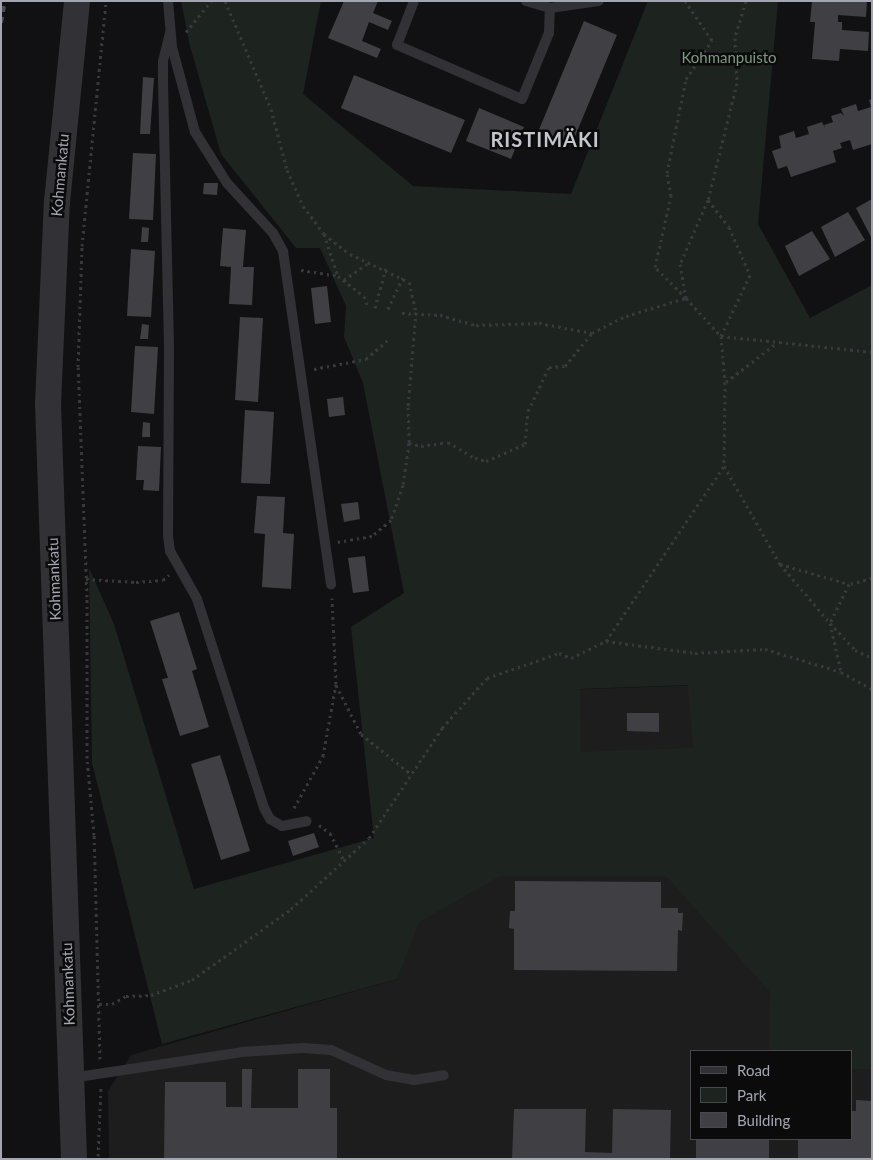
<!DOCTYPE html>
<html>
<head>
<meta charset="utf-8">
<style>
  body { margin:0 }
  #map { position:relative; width:873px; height:1160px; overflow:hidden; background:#111012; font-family:Lato,sans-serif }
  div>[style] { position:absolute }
  .built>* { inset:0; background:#1d1d1e }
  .green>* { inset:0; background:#1d241f }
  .building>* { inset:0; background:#404044 }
  .path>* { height:3px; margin-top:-1.5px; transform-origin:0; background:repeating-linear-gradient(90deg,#38393d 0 2.5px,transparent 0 6.5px) }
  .service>* { height:10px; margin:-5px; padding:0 5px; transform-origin:5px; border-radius:5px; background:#323236 }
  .tertiary>* { height:26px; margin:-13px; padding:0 13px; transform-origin:13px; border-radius:13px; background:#323236 }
  .rail>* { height:4px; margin-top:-2px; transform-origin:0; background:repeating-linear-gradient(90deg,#4b4c51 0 6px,transparent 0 11px) }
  span { translate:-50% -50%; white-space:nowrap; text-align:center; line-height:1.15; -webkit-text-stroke:5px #0c0b0c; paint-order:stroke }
  .park-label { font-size:15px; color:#7c9a83 }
  .street-label { font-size:15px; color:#a3a5b1 }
  .district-label { font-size:20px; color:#c4c5cd; font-weight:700; letter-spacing:1px }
  .frame { position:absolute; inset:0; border:2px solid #a3a5b1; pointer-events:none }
  .legend { position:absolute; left:690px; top:1050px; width:162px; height:90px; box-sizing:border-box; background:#0c0b0c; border:1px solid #48494e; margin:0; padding:6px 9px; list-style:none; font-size:15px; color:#a3a5b1 }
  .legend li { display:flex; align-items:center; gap:10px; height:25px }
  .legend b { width:25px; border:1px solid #48494e }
</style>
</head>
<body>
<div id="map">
  <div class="built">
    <div style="clip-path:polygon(evenodd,837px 680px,872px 700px,872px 1159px,109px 1159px,108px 1091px,131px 1055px,397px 979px,478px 693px,837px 680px,692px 1051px,852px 1051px,852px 1139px,692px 1139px,692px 1051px)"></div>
  </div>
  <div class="green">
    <div style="clip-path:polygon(evenodd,181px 1px,321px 1px,303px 94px,413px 186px,571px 194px,648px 1px,778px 1px,758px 224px,810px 318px,872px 285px,872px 1069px,852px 1069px,852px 1051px,769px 1051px,770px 992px,666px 876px,500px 876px,419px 922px,397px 979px,162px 1044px,92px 763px,89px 568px,114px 624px,194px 889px,374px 838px,351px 627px,404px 593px,363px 383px,344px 337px,346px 306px,320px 248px,296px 248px,221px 154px,190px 46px,181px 1px,688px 685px,693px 748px,581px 752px,580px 689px,688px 685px)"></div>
  </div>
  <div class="building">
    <div style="clip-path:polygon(344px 1px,378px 1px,373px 13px,392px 21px,388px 30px,369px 22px,362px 41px,381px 49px,377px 58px,328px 38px)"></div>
    <div style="clip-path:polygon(812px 1px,867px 1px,866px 17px,838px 15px,838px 22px,842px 22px,842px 30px,869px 32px,868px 51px,840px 49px,839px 61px,812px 59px,815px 22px,810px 22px)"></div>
    <div style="clip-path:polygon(584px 21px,617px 35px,571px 146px,538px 132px)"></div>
    <div style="clip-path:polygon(354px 75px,465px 120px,451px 153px,341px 108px)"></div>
    <div style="clip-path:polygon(143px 77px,154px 78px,150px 134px,140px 134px)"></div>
    <div style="clip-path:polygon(872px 99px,872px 144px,853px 150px,850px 140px,840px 143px,842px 148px,833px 151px,836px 162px,791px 177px,787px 166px,778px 169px,772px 151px,781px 148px,779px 136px,794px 131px,796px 138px,809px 134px,807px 127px,822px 122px,825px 128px,824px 125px,833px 122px,831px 116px,841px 113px,844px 116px,841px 109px,856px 104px,858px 111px,871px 107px,869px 100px)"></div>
    <div style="clip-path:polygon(479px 108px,524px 127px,511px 159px,466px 141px)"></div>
    <div style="clip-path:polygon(133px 153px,156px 154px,153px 220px,129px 219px)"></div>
    <div style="clip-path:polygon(204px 183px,218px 183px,217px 195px,203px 194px)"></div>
    <div style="clip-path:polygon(872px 199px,872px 239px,856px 208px)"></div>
    <div style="clip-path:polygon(848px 212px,865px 240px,835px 257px,821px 227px)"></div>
    <div style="clip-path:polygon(142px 227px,149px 228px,148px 242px,141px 242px)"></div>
    <div style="clip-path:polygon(223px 228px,246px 230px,243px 267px,254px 267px,252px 305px,229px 304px,231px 267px,220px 266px)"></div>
    <div style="clip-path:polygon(812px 231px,830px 259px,799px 276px,785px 246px)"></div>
    <div style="clip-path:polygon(131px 249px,155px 251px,151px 317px,127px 316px)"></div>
    <div style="clip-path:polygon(327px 286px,331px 322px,315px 324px,311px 288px)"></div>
    <div style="clip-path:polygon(240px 317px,263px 318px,258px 402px,235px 400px)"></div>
    <div style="clip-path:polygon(142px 324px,149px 325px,148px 339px,140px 339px)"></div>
    <div style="clip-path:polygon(135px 346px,158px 347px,154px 414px,131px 412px)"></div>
    <div style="clip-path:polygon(343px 397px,345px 415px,329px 417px,327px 399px)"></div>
    <div style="clip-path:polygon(245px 410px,274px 412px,270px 484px,241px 483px)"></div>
    <div style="clip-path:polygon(143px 422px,150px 423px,150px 437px,142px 437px)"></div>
    <div style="clip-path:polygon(138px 446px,161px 447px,159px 491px,143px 490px,144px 480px,136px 480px)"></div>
    <div style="clip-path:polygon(257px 496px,285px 497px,283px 533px,294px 534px,291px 589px,262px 587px,265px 534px,254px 533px)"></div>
    <div style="clip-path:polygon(358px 502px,360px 519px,344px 522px,341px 504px)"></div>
    <div style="clip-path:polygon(365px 556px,369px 591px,353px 593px,348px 558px)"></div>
    <div style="clip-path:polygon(179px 612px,197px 669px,192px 671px,209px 727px,180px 736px,162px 679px,168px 678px,150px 621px)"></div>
    <div style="clip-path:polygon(627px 713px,659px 713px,659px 732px,627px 731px)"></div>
    <div style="clip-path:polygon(220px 755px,250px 851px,221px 860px,191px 764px)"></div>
    <div style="clip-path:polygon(314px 833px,319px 847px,293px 856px,288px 841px)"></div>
    <div style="clip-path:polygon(515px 881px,661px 882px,661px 908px,678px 908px,678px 913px,683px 913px,682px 931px,678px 930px,677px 971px,514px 970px,514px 929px,509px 928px,510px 911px,515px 911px)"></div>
    <div style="clip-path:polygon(242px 1069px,252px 1069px,251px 1108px,298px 1108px,298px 1069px,330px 1069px,330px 1108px,337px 1108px,337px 1159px,164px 1159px,165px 1082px,226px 1082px,226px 1107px,242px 1107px)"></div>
    <div style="clip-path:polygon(856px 1100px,872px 1101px,872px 1159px,798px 1159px,798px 1139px,852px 1139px,852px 1111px,856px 1111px)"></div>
    <div style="clip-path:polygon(514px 1109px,586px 1109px,585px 1152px,612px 1153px,613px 1109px,671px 1110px,670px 1159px,512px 1159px)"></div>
    <div style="clip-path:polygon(696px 1139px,769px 1139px,769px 1159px,696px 1159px)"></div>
  </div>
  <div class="path">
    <div style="left:225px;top:1px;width:117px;rotate:66.9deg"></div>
    <div style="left:271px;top:109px;width:63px;rotate:75.3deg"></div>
    <div style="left:287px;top:170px;width:39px;rotate:66deg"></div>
    <div style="left:303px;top:206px;width:35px;rotate:53deg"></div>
    <div style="left:324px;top:234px;width:33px;rotate:38deg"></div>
    <div style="left:350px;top:254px;width:65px;rotate:25.4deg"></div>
    <div style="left:409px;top:282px;width:31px;rotate:77deg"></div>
    <div style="left:416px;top:312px;width:95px;rotate:94.8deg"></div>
    <div style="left:408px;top:407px;width:36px;rotate:88deg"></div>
    <div style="left:409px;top:443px;width:42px;rotate:98.1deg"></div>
    <div style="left:403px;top:485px;width:37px;rotate:109deg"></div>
    <div style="left:391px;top:520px;width:25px;rotate:140deg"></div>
    <div style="left:372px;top:536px;width:35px;rotate:170deg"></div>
    <div style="left:746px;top:1px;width:39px;rotate:107deg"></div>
    <div style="left:735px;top:38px;width:45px;rotate:87.5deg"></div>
    <div style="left:737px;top:83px;width:121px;rotate:103.9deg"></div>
    <div style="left:708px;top:200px;width:70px;rotate:113.6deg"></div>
    <div style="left:680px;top:264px;width:35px;rotate:80deg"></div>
    <div style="left:686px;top:298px;width:52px;rotate:47.4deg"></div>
    <div style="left:721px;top:336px;width:152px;rotate:6deg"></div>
    <div style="left:186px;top:32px;width:40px;rotate:-51deg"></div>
    <div style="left:708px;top:200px;width:34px;rotate:52deg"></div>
    <div style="left:729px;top:227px;width:52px;rotate:66.4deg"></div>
    <div style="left:750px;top:275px;width:68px;rotate:115.4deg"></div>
    <div style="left:721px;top:336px;width:46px;rotate:85deg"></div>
    <div style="left:725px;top:382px;width:84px;rotate:90.7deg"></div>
    <div style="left:324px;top:234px;width:44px;rotate:71.6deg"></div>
    <div style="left:301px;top:270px;width:37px;rotate:9deg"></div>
    <div style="left:338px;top:276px;width:33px;rotate:38deg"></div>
    <div style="left:364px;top:296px;width:12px;rotate:70deg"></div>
    <div style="left:344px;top:280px;width:28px;rotate:-35deg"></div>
    <div style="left:375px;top:308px;width:41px;rotate:-74.6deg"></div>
    <div style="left:388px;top:309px;width:35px;rotate:-65deg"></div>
    <div style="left:402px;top:313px;width:38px;rotate:3deg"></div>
    <div style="left:440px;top:315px;width:37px;rotate:16deg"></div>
    <div style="left:476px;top:325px;width:63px;rotate:-1.8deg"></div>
    <div style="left:539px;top:323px;width:54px;rotate:10.7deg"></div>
    <div style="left:314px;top:369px;width:53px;rotate:-10.9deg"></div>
    <div style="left:366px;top:359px;width:29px;rotate:-41deg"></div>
    <div style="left:726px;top:382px;width:61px;rotate:-37.6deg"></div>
    <div style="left:409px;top:443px;width:12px;rotate:14deg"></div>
    <div style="left:421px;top:446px;width:27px;rotate:-8deg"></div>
    <div style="left:448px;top:442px;width:31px;rotate:31deg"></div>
    <div style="left:475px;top:458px;width:11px;rotate:15deg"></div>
    <div style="left:486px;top:461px;width:43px;rotate:-23.6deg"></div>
    <div style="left:525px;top:444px;width:33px;rotate:-85deg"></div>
    <div style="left:528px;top:411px;width:49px;rotate:-64.5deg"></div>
    <div style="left:549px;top:367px;width:16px;rotate:-4deg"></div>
    <div style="left:565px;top:366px;width:43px;rotate:-50.7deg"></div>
    <div style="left:592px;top:333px;width:38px;rotate:-27deg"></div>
    <div style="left:626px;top:316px;width:63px;rotate:-16.7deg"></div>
    <div style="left:686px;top:298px;width:44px;rotate:-135deg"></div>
    <div style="left:655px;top:267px;width:73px;rotate:-77.3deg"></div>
    <div style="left:671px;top:196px;width:23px;rotate:-100deg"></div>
    <div style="left:667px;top:173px;width:96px;rotate:-78.6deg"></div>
    <div style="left:686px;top:79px;width:47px;rotate:-56.3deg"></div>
    <div style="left:712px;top:40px;width:47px;rotate:-124.7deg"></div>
    <div style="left:780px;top:564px;width:72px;rotate:16.2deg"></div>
    <div style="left:872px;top:578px;width:24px;rotate:165deg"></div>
    <div style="left:849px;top:584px;width:43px;rotate:116deg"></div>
    <div style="left:830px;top:623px;width:37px;rotate:47deg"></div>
    <div style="left:855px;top:650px;width:19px;rotate:25deg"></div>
    <div style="left:86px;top:579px;width:50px;rotate:3.4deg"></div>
    <div style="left:136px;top:582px;width:27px;rotate:-4deg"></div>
    <div style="left:163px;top:580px;width:8px;rotate:-40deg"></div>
    <div style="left:606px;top:641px;width:90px;rotate:7.7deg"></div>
    <div style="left:695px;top:653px;width:70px;rotate:-3.3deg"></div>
    <div style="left:765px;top:649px;width:79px;rotate:16.8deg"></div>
    <div style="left:336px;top:685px;width:55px;rotate:63deg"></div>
    <div style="left:361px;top:734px;width:64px;rotate:38.7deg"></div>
    <div style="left:294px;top:808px;width:60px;rotate:-60.9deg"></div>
    <div style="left:323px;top:756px;width:73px;rotate:-79.8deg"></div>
    <div style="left:336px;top:684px;width:86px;rotate:-92.7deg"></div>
    <div style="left:319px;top:825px;width:14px;rotate:36deg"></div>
    <div style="left:330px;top:833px;width:31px;rotate:63deg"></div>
    <div style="left:99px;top:1004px;width:13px"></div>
    <div style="left:112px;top:1004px;width:16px;rotate:-30deg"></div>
    <div style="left:126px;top:996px;width:25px;rotate:-2deg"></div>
    <div style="left:151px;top:995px;width:44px;rotate:-20.1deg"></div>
    <div style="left:192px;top:980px;width:122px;rotate:-35.6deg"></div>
    <div style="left:291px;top:909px;width:105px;rotate:-42.3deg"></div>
    <div style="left:369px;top:838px;width:132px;rotate:-56.4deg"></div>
    <div style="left:442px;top:728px;width:67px;rotate:-48deg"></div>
    <div style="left:487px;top:678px;width:76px;rotate:-19.1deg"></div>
    <div style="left:559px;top:653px;width:13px;rotate:23deg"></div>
    <div style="left:571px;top:658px;width:39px;rotate:-26deg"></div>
    <div style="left:606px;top:641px;width:211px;rotate:-56deg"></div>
    <div style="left:724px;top:466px;width:113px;rotate:60.3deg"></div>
    <div style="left:780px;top:564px;width:77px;rotate:49.7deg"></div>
    <div style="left:830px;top:623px;width:50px;rotate:77.3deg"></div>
    <div style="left:841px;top:672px;width:35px;rotate:29deg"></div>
    <div style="left:100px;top:1059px;width:224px;rotate:-91.5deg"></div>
    <div style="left:94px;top:835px;width:77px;rotate:-95.2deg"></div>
    <div style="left:87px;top:758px;width:161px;rotate:-90deg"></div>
    <div style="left:87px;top:597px;width:230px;rotate:-92.2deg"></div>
    <div style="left:78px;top:367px;width:121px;rotate:-88.1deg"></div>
    <div style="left:82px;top:246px;width:246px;rotate:-84.4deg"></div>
    <div style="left:98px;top:1156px;width:69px;rotate:-87.5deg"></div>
  </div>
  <div class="service">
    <div style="left:168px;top:1px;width:46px;rotate:85deg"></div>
    <div style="left:172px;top:47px;width:88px;rotate:74.9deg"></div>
    <div style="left:195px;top:132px;width:60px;rotate:57.9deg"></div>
    <div style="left:227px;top:183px;width:68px;rotate:47.4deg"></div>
    <div style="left:273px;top:233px;width:21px;rotate:61deg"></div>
    <div style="left:283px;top:251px;width:337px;rotate:81.8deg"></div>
    <div style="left:414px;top:1px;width:47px;rotate:111.1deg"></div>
    <div style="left:397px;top:45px;width:136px;rotate:23.4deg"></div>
    <div style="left:522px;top:99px;width:71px;rotate:-67.8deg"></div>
    <div style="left:549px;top:33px;width:25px;rotate:-88deg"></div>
    <div style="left:526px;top:1px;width:25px;rotate:16deg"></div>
    <div style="left:550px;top:8px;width:49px;rotate:-8.1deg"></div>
    <div style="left:170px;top:33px;width:29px;rotate:104deg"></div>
    <div style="left:163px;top:61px;width:21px;rotate:90deg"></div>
    <div style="left:163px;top:82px;width:266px;rotate:88.7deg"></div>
    <div style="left:169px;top:348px;width:187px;rotate:90.3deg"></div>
    <div style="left:168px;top:535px;width:16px;rotate:83deg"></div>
    <div style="left:170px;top:551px;width:55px;rotate:60.6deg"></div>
    <div style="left:197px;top:599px;width:219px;rotate:72.2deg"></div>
    <div style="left:264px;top:808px;width:13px;rotate:61deg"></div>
    <div style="left:270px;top:819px;width:14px;rotate:30deg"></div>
    <div style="left:282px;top:826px;width:25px;rotate:-11deg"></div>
    <div style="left:71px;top:1078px;width:173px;rotate:-8.6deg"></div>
    <div style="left:242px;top:1052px;width:61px;rotate:-3.8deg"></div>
    <div style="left:303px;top:1048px;width:28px;rotate:4deg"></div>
    <div style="left:331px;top:1050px;width:60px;rotate:24.4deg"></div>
    <div style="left:386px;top:1075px;width:28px;rotate:10deg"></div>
    <div style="left:414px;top:1080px;width:30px;rotate:-9deg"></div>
  </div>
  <div class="tertiary">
    <div style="left:74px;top:1159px;width:754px;rotate:-91.97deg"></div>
    <div style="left:48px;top:405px;width:203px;rotate:-87.5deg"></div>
    <div style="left:57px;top:202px;width:202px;rotate:-84.3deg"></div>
  </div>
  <div class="rail">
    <div style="left:1px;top:23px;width:22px;rotate:-80deg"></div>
  </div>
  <div class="park-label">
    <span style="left:729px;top:58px">Kohmanpuisto</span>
  </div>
  <div class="street-label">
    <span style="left:60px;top:175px;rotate:-85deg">Kohmankatu</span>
    <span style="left:54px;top:579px;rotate:-92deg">Kohmankatu</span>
    <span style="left:68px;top:984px;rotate:-92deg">Kohmankatu</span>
  </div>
  <div class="district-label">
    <span style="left:545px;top:139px">RISTIMÄKI</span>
  </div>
  <div class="frame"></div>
  <ul class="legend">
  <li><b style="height:6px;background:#323236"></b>Road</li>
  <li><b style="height:14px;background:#1d241f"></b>Park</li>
  <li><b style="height:14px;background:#404044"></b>Building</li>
  </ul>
</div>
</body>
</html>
